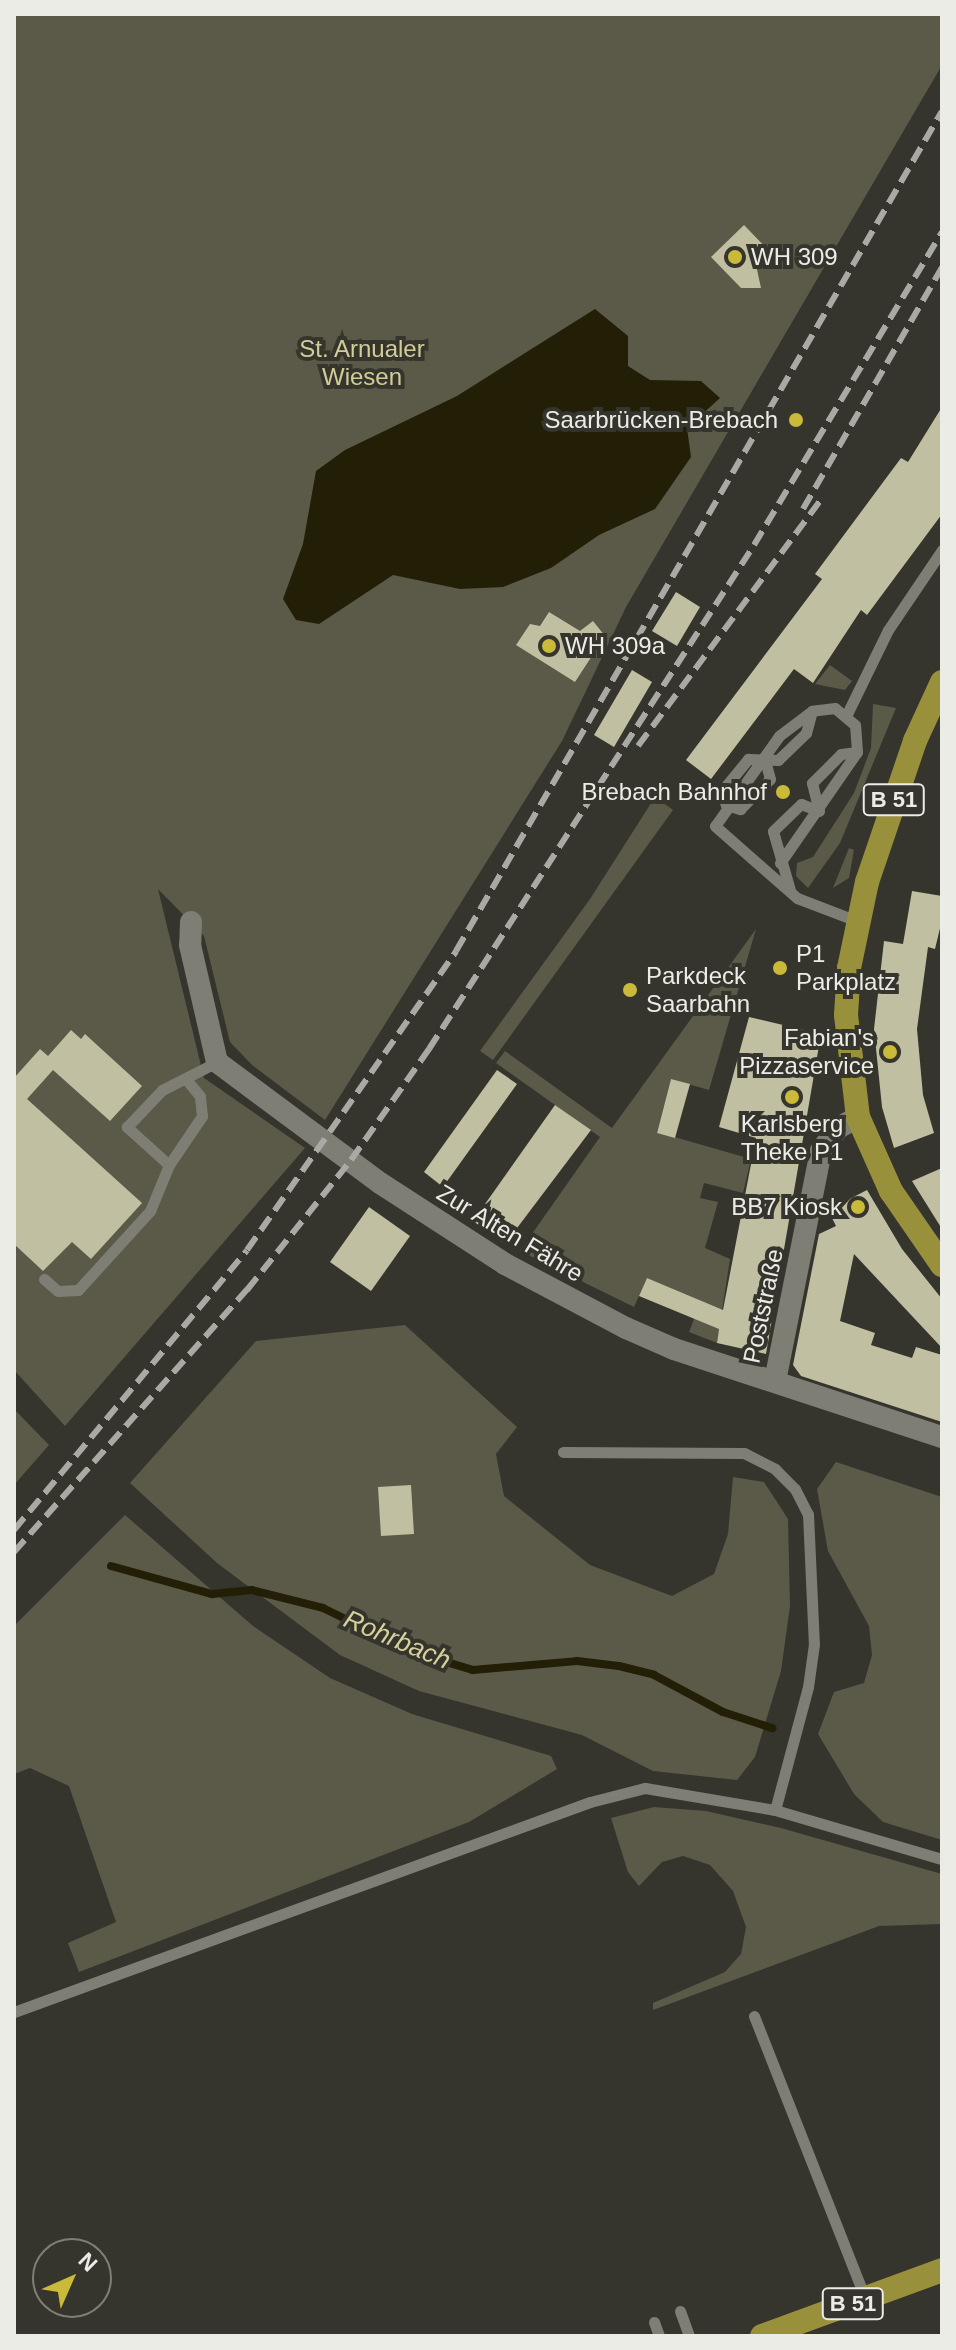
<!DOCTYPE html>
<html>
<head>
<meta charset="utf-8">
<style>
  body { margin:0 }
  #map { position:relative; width:956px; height:2350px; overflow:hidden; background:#36352d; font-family:Helvetica,sans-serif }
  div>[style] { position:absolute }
  .green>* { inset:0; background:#5b5948 }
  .water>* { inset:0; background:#221f06 }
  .stream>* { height:8px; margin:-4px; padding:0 4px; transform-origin:4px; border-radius:4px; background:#221f06 }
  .building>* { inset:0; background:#c1bfa1 }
  .lane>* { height:11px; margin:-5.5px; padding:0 5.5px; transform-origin:5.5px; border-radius:5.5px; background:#7f7e75 }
  .street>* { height:22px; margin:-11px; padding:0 11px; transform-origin:11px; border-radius:11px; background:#7f7e75 }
  .primary>* { height:24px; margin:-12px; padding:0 12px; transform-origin:12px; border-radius:12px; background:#99903c }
  .rail>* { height:6px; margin-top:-3px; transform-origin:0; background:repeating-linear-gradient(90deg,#aaaaa4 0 16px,transparent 0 24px) }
  .dots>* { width:22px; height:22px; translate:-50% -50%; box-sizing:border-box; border:4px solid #36352d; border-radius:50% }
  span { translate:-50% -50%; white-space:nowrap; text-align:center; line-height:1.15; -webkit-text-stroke:8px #36352d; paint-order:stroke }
  .shield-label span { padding:2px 6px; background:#36352d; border:2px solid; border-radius:6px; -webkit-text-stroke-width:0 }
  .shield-label { font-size:22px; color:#ecece7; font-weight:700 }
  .poi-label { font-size:24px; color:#ecece7 }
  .left { translate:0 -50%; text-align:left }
  .right { translate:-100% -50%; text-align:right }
  .park-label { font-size:24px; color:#d2cd97 }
  .street-label { font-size:24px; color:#ecece7 }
  .water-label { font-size:26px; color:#d6d09b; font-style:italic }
  .frame { position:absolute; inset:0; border:16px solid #ecece7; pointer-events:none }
  .north { position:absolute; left:32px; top:2238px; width:80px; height:80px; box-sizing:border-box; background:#36352d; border:2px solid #7f7e77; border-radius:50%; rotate:45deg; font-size:22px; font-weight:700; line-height:32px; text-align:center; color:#ecece7 }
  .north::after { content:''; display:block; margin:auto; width:28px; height:36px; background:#c9ba3a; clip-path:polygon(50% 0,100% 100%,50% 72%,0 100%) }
</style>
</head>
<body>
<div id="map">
  <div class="green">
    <div style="clip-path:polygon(14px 14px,942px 14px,942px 65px,626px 607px,562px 741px,325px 1120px,252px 1065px,230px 1042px,204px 936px,158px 889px,204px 1078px,305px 1148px,65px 1426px,14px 1370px)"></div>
    <div style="clip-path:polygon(830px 665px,852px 681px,845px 690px,815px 684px)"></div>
    <div style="clip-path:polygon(873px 704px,896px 708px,840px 843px,808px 888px,796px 876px,797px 863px,813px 857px,854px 793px,871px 748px)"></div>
    <div style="clip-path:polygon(655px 797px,673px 810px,493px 1060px,480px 1051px,590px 899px)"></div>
    <div style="clip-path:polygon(849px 848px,854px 850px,849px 878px,833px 888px)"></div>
    <div style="clip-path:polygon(756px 929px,709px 1090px,671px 1079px,657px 1132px,751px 1159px,743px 1193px,704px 1183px,700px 1198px,718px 1202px,705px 1248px,730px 1259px,717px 1343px,689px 1332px,701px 1301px,647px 1278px,634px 1307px,520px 1251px,600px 1137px,496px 1063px,505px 1051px,612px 1128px)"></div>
    <div style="clip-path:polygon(405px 1325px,517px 1427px,496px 1454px,504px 1496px,590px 1565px,672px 1596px,714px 1574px,728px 1534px,733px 1477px,764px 1482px,788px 1519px,790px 1606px,781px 1671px,755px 1757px,737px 1780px,653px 1771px,582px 1735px,419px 1691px,340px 1655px,217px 1563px,130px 1483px,256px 1341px)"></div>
    <div style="clip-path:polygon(14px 1409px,49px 1445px,14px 1485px)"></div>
    <div style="clip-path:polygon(836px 1462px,942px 1497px,942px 1840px,883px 1822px,854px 1794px,818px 1734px,834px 1692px,864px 1683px,872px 1655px,869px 1626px,828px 1551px,817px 1489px)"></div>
    <div style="clip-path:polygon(125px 1515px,253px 1626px,330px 1678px,412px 1714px,551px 1756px,557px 1769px,469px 1822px,79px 1972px,68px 1943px,116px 1922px,69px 1786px,30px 1768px,14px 1774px,14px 1626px)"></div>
    <div style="clip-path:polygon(654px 1807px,706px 1811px,781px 1828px,942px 1874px,942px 1924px,879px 1926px,653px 2010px,653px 2003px,725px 1972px,741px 1954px,746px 1927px,733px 1891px,710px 1865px,683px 1856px,662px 1862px,639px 1886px,628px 1872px,611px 1818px)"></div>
  </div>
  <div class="water">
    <div style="clip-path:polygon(595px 309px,628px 336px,628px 366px,650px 380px,701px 381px,720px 398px,687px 428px,691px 457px,655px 509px,599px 535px,551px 568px,503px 587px,460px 589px,393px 575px,319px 624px,296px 620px,283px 599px,303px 544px,316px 471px,345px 450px,457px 396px)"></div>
  </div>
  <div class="stream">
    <div style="left:111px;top:1566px;width:105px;rotate:15.5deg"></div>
    <div style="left:212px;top:1594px;width:40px;rotate:-5.7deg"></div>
    <div style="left:252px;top:1590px;width:73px;rotate:14.2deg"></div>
    <div style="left:323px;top:1608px;width:100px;rotate:26.1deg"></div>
    <div style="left:413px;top:1652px;width:63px;rotate:16.7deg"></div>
    <div style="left:473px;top:1670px;width:104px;rotate:-4.9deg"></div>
    <div style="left:577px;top:1661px;width:42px;rotate:6.8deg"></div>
    <div style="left:619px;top:1666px;width:36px;rotate:14deg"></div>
    <div style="left:654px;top:1675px;width:78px;rotate:28.2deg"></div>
    <div style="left:723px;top:1712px;width:52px;rotate:18.1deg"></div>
  </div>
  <div class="building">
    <div style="clip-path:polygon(744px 225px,770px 252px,756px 265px,761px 288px,741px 288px,711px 257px)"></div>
    <div style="clip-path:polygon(942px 407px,942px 514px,867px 615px,861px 610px,813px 683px,794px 669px,711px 779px,686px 760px,822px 579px,815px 574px,901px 458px,908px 462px)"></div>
    <div style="clip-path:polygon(676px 592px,700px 607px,677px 646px,652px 631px)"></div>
    <div style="clip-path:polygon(549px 612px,580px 631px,593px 621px,605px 636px,575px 682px,516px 645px,530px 624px,540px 626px)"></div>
    <div style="clip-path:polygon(632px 670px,652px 682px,614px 747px,594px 735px)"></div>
    <div style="clip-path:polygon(912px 891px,942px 896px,942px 920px,935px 949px,928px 947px,917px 1029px,923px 1095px,934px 1133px,894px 1148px,882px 1107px,874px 1029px,884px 941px,903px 944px)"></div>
    <div style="clip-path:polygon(749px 1017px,821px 1034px,766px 1354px,717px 1343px,719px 1329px,639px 1296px,647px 1278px,723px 1310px,756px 1138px,719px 1127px)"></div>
    <div style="clip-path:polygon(71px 1030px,81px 1039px,85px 1034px,142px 1086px,110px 1121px,53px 1070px,27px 1099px,142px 1203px,91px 1259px,72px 1242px,43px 1271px,14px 1244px,14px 1078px,40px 1049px,48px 1056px)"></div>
    <div style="clip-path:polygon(497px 1070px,517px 1084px,443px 1187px,424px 1172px)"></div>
    <div style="clip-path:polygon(671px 1079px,690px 1084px,675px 1138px,657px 1133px)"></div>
    <div style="clip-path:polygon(555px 1105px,591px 1130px,505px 1244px,473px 1221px)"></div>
    <div style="clip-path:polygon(942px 1168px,942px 1229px,912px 1181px)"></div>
    <div style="clip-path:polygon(867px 1190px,902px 1249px,942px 1299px,942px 1348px,854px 1254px,840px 1321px,875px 1333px,871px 1345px,912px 1358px,916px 1347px,942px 1355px,942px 1422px,801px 1376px,793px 1365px,819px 1234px,836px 1226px,828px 1210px)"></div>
    <div style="clip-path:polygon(369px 1207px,410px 1236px,371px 1291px,330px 1262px)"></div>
    <div style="clip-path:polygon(411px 1485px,414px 1534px,381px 1536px,378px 1487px)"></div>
  </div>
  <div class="lane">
    <div style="left:847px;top:714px;width:93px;rotate:-64deg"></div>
    <div style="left:888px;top:630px;width:97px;rotate:-56deg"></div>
    <div style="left:726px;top:805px;width:14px;rotate:-111deg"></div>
    <div style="left:721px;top:792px;width:43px;rotate:-50.7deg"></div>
    <div style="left:748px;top:759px;width:30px;rotate:2deg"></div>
    <div style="left:778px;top:760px;width:39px;rotate:-44deg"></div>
    <div style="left:806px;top:733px;width:23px;rotate:-75deg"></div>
    <div style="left:726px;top:805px;width:15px;rotate:16deg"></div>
    <div style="left:740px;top:809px;width:42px;rotate:-45deg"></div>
    <div style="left:770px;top:779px;width:20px;rotate:-105deg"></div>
    <div style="left:819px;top:811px;width:29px;rotate:-104deg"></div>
    <div style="left:812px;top:783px;width:41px;rotate:-45deg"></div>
    <div style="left:841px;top:754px;width:16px;rotate:-7deg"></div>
    <div style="left:780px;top:863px;width:135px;rotate:-55.3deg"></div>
    <div style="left:857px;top:752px;width:27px;rotate:-94deg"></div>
    <div style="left:855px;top:725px;width:26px;rotate:-140deg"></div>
    <div style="left:835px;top:708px;width:23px;rotate:173deg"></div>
    <div style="left:812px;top:711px;width:41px;rotate:142.9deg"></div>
    <div style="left:779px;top:736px;width:110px;rotate:125.4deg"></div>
    <div style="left:715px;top:826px;width:109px;rotate:41.3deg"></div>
    <div style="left:797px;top:898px;width:64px;rotate:21deg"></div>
    <div style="left:790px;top:890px;width:61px;rotate:-106.1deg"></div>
    <div style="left:773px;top:831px;width:39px;rotate:-44deg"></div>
    <div style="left:801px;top:804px;width:19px;rotate:21deg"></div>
    <div style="left:169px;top:1165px;width:57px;rotate:-137.9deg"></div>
    <div style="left:127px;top:1127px;width:51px;rotate:-46.6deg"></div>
    <div style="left:162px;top:1090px;width:62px;rotate:-27deg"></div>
    <div style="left:44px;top:1279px;width:18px;rotate:41deg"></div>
    <div style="left:58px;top:1291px;width:20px;rotate:-3deg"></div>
    <div style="left:78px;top:1290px;width:107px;rotate:-47.7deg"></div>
    <div style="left:150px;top:1211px;width:50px;rotate:-67.6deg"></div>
    <div style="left:169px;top:1165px;width:59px;rotate:-56deg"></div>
    <div style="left:202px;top:1116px;width:20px;rotate:-96deg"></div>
    <div style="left:200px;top:1096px;width:23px;rotate:-130deg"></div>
    <div style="left:563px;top:1452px;width:181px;rotate:0.3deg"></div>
    <div style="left:744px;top:1453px;width:35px;rotate:27deg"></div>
    <div style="left:775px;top:1469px;width:28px;rotate:45deg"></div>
    <div style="left:795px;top:1489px;width:28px;rotate:63deg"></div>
    <div style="left:808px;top:1514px;width:130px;rotate:87.4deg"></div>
    <div style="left:814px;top:1644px;width:43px;rotate:97.9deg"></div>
    <div style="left:808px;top:1687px;width:127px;rotate:105deg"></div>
    <div style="left:14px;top:2012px;width:613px;rotate:-20.03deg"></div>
    <div style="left:590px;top:1802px;width:57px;rotate:-14.3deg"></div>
    <div style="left:645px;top:1788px;width:132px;rotate:9.6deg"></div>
    <div style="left:775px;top:1810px;width:174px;rotate:16.4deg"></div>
    <div style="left:754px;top:2016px;width:303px;rotate:68.5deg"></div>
    <div style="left:680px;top:2311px;width:27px;rotate:70deg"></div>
    <div style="left:654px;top:2322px;width:15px;rotate:70deg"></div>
  </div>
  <div class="street">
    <div style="left:191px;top:922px;width:23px;rotate:92deg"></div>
    <div style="left:190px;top:945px;width:120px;rotate:77deg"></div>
    <div style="left:217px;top:1062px;width:203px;rotate:36.6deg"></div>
    <div style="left:380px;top:1183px;width:149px;rotate:32.9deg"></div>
    <div style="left:505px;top:1264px;width:137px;rotate:27.9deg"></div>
    <div style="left:626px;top:1328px;width:52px;rotate:23.6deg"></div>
    <div style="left:674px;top:1349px;width:282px;rotate:18.2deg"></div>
    <div style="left:775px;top:1381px;width:235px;rotate:-78.7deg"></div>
    <div style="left:821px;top:1151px;width:29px;rotate:-54deg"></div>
    <div style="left:838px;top:1128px;width:23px;rotate:-29deg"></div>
  </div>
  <div class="primary">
    <div style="left:942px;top:682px;width:65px;rotate:114.6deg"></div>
    <div style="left:915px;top:741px;width:149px;rotate:108.8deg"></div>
    <div style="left:867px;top:882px;width:88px;rotate:101.8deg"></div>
    <div style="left:849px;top:968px;width:47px;rotate:93.7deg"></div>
    <div style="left:846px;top:1015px;width:103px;rotate:83.3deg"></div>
    <div style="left:858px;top:1117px;width:81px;rotate:66deg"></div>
    <div style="left:891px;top:1191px;width:90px;rotate:55.4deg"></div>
    <div style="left:762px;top:2336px;width:192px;rotate:-20.1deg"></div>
  </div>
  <div class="rail">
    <div style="left:803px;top:509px;width:279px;rotate:-60.1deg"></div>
    <div style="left:638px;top:746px;width:307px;rotate:-53.4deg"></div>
    <div style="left:14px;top:1530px;width:364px;rotate:-50.2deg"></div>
    <div style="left:247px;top:1250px;width:365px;rotate:-55deg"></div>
    <div style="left:456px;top:951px;width:970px;rotate:-59.95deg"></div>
    <div style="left:14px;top:1552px;width:351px;rotate:-48.4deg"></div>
    <div style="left:247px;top:1290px;width:166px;rotate:-51.3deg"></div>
    <div style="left:351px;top:1160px;width:136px;rotate:-54.9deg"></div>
    <div style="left:429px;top:1049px;width:600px;rotate:-57.18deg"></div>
    <div style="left:754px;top:545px;width:365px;rotate:-59deg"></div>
  </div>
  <div class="dots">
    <div style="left:735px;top:257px;background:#c9ba3a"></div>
    <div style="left:796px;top:420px;background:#c9ba3a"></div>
    <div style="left:549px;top:646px;background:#c9ba3a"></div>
    <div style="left:783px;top:792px;background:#c9ba3a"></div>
    <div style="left:780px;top:968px;background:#c9ba3a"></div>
    <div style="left:630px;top:990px;background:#c9ba3a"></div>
    <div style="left:890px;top:1052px;background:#c9ba3a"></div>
    <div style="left:792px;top:1097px;background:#c9ba3a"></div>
    <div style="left:858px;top:1207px;background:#c9ba3a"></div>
  </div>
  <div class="shield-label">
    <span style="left:894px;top:800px">B 51</span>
    <span style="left:853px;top:2304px">B 51</span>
  </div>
  <div class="poi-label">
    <span class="left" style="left:751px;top:257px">WH 309</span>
    <span class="right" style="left:778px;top:420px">Saarbrücken-Brebach</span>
    <span class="left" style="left:565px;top:646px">WH 309a</span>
    <span class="right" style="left:767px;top:792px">Brebach Bahnhof</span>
    <span class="left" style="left:796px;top:968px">P1<br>Parkplatz</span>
    <span class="left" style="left:646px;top:990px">Parkdeck<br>Saarbahn</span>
    <span class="right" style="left:874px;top:1052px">Fabian's<br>Pizzaservice</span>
    <span style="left:792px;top:1138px">Karlsberg<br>Theke P1</span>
    <span class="right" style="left:842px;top:1207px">BB7 Kiosk</span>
  </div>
  <div class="park-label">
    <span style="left:362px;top:363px">St. Arnualer<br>Wiesen</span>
  </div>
  <div class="street-label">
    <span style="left:510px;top:1233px;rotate:31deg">Zur Alten Fähre</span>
    <span style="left:763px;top:1306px;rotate:-78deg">Poststraße</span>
  </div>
  <div class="water-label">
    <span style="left:397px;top:1640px;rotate:23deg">Rohrbach</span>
  </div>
  <div class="frame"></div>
  <div class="north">N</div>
</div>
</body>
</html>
